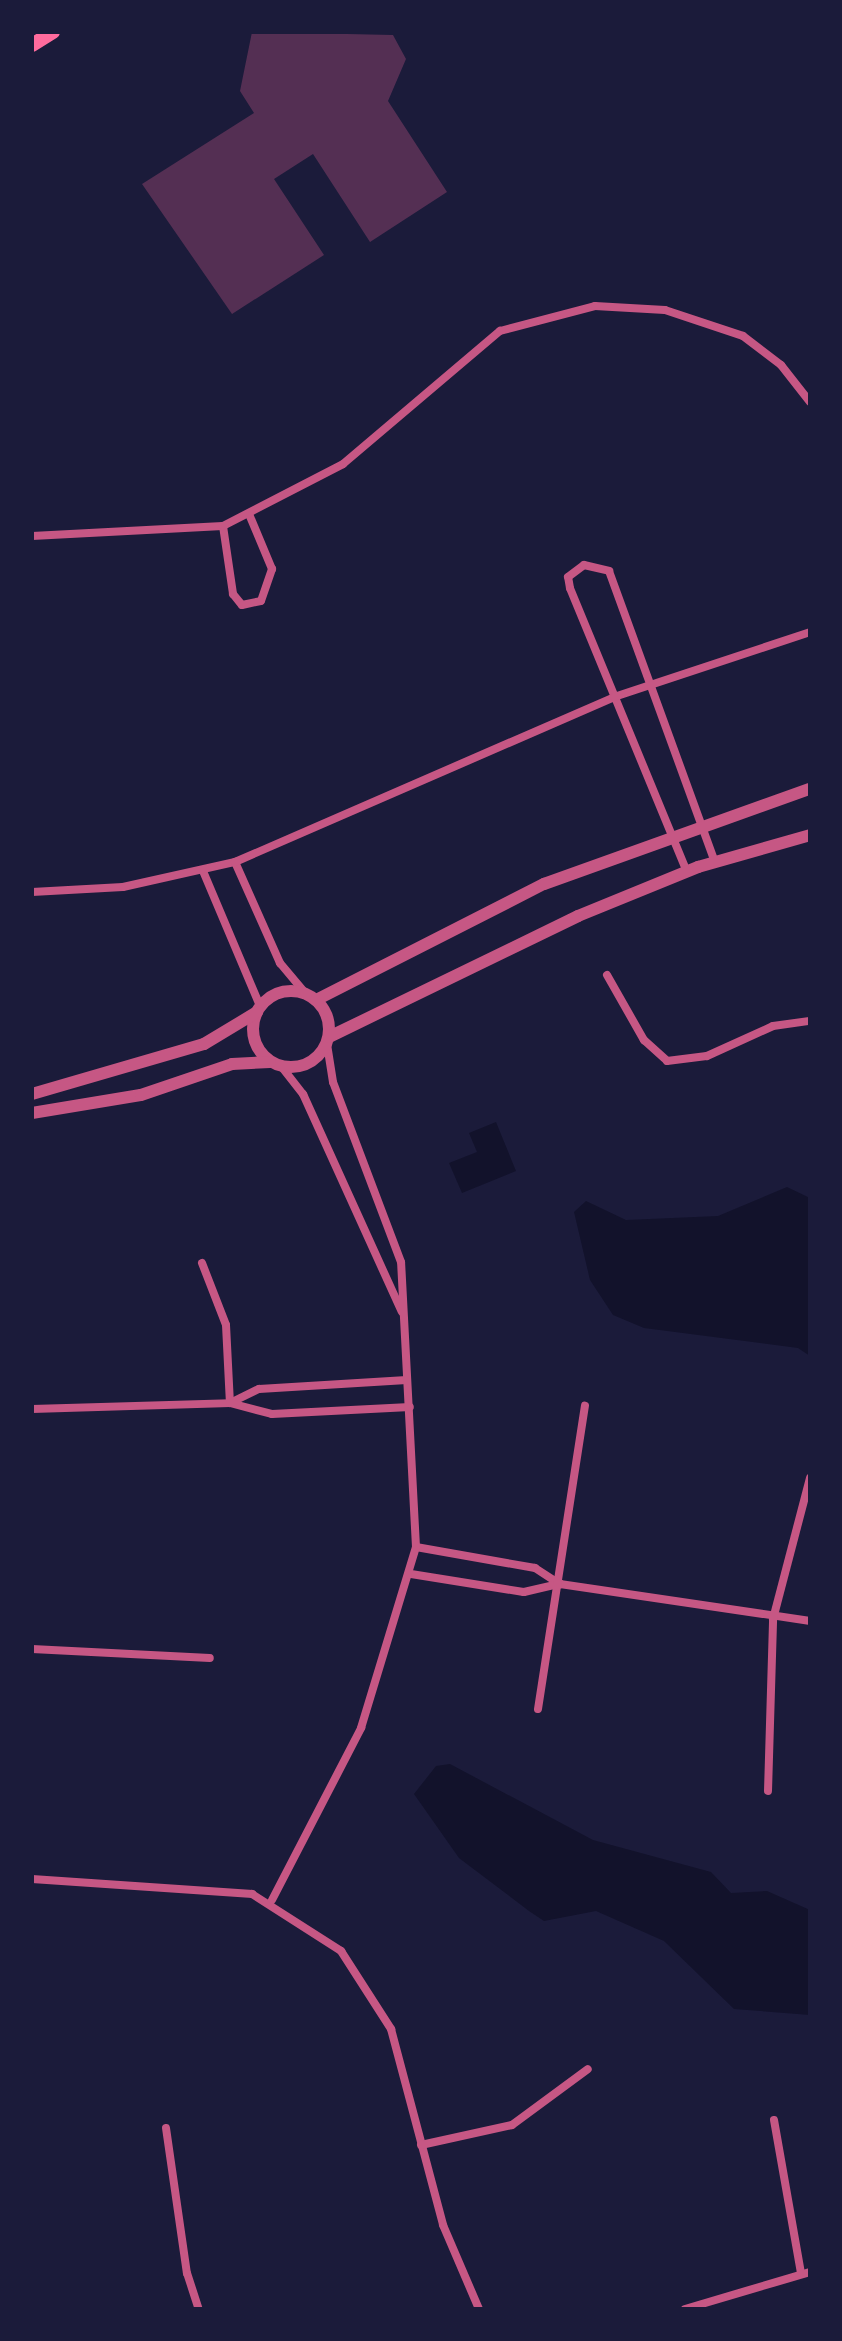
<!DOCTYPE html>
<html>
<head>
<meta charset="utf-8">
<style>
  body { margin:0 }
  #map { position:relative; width:842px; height:2341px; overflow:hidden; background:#1b1b3a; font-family:"PT Sans",sans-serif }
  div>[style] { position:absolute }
  .water>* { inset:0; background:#12122b }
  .building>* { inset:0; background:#542f53 }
  .minor>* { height:8px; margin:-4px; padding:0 4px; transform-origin:4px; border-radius:4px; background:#c65784 }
  .tertiary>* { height:12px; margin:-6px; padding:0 6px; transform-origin:6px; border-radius:6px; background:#c65784 }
  .tertiary>.ring { margin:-6px; padding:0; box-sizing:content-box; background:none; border:12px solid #c65784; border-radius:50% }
  .secondary>* { height:14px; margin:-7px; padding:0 7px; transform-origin:7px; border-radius:7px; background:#ff6b9d }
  span { translate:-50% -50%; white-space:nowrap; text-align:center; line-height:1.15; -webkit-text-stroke:6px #1b1b3a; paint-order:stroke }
  .frame { position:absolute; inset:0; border:34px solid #1b1b3a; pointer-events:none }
</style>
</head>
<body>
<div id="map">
  <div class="water">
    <div style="clip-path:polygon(496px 1122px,516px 1171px,462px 1193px,449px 1163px,477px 1152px,469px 1133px)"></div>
    <div style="clip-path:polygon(787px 1187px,810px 1198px,810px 1356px,798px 1348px,644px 1328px,613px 1315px,590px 1280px,574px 1212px,586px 1201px,626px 1220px,718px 1216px)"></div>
    <div style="clip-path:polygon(450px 1764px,593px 1840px,711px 1872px,731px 1893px,767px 1891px,810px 1910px,810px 2015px,734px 2009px,664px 1941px,596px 1911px,544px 1921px,529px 1911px,459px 1858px,414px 1794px,436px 1766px)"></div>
  </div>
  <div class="building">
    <div style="clip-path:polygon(252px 32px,393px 35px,406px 59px,388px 101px,447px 192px,370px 242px,313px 154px,274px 179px,324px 255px,232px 314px,142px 184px,254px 113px,240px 91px)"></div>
  </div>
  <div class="minor">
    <div style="left:223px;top:526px;width:69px;rotate:81.6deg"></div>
    <div style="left:233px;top:594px;width:14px;rotate:51deg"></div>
    <div style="left:242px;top:605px;width:19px;rotate:-12deg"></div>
    <div style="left:261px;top:601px;width:34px;rotate:-71deg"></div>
    <div style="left:272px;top:569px;width:60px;rotate:-112.7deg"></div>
    <div style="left:32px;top:536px;width:191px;rotate:-3deg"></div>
    <div style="left:223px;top:526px;width:135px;rotate:-27.3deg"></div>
    <div style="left:343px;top:464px;width:206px;rotate:-40.3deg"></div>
    <div style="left:500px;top:331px;width:98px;rotate:-14.7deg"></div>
    <div style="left:595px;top:306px;width:70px;rotate:3.3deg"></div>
    <div style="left:665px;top:310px;width:82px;rotate:18.4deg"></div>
    <div style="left:743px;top:336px;width:48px;rotate:37.3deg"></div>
    <div style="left:781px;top:365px;width:47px;rotate:51.9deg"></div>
    <div style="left:235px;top:862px;width:111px;rotate:66deg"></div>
    <div style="left:280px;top:963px;width:40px;rotate:50deg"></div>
    <div style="left:203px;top:871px;width:147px;rotate:67.1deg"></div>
    <div style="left:687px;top:872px;width:307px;rotate:-112.4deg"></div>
    <div style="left:570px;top:588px;width:11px;rotate:-100deg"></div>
    <div style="left:568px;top:577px;width:20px;rotate:-37deg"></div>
    <div style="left:584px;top:565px;width:26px;rotate:13deg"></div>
    <div style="left:609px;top:571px;width:310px;rotate:70deg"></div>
    <div style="left:32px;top:892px;width:91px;rotate:-3.1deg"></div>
    <div style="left:123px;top:887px;width:115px;rotate:-12.6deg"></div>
    <div style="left:235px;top:862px;width:413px;rotate:-23.5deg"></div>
    <div style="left:614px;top:697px;width:206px;rotate:-18.3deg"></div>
    <div style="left:607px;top:975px;width:75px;rotate:60.4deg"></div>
    <div style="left:644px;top:1040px;width:31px;rotate:42deg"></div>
    <div style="left:667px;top:1061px;width:40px;rotate:-7.1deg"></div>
    <div style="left:707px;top:1056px;width:72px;rotate:-24.4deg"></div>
    <div style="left:773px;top:1026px;width:37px;rotate:-8deg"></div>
    <div style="left:281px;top:1066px;width:36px;rotate:52deg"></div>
    <div style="left:303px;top:1094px;width:239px;rotate:65.6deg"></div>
    <div style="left:202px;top:1263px;width:66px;rotate:68.8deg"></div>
    <div style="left:226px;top:1325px;width:78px;rotate:87.1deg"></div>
    <div style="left:230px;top:1403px;width:32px;rotate:-26deg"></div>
    <div style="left:259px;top:1389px;width:148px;rotate:-3.5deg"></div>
    <div style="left:32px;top:1409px;width:198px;rotate:-1.7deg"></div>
    <div style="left:230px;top:1403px;width:43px;rotate:14.7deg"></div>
    <div style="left:272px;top:1414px;width:138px;rotate:-2.9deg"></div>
    <div style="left:416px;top:1547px;width:121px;rotate:10deg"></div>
    <div style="left:535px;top:1568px;width:30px;rotate:33deg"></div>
    <div style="left:411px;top:1574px;width:114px;rotate:9.1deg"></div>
    <div style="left:524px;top:1592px;width:37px;rotate:-13deg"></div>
    <div style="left:560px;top:1584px;width:253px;rotate:8.4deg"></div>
    <div style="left:32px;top:1649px;width:178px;rotate:2.9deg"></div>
    <div style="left:538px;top:1709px;width:307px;rotate:-81.2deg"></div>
    <div style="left:768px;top:1791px;width:172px;rotate:-88.3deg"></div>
    <div style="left:773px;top:1619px;width:146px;rotate:-75.3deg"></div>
    <div style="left:32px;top:1879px;width:221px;rotate:3.9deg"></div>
    <div style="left:252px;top:1894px;width:106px;rotate:32.6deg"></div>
    <div style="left:341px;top:1951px;width:93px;rotate:57.3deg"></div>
    <div style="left:391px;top:2029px;width:203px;rotate:75.1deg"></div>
    <div style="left:443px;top:2225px;width:91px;rotate:66.8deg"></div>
    <div style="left:272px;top:1900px;width:194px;rotate:-62.6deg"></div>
    <div style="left:361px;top:1728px;width:189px;rotate:-73.1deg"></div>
    <div style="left:416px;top:1547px;width:285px;rotate:-93deg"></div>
    <div style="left:401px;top:1262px;width:192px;rotate:-110.7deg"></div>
    <div style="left:333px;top:1082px;width:36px;rotate:-99deg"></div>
    <div style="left:774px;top:2120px;width:155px;rotate:80deg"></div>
    <div style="left:166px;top:2128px;width:147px;rotate:81.8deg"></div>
    <div style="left:187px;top:2273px;width:38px;rotate:72deg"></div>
    <div style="left:421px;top:2145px;width:93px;rotate:-12.4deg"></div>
    <div style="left:512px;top:2125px;width:94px;rotate:-36.4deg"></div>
    <div style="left:685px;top:2309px;width:130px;rotate:-16.5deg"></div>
  </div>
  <div class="tertiary">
    <div class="ring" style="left:253px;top:991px;width:64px;height:64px"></div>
    <div style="left:316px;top:1000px;width:256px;rotate:-27deg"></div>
    <div style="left:544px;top:884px;width:282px;rotate:-19.7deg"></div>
    <div style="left:329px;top:1037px;width:277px;rotate:-25.9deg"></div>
    <div style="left:578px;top:916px;width:130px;rotate:-22.2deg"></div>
    <div style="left:698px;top:867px;width:116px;rotate:-15.9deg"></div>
    <div style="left:32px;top:1094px;width:179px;rotate:-16.2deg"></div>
    <div style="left:204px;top:1044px;width:62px;rotate:-31.1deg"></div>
    <div style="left:32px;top:1113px;width:110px;rotate:-9.4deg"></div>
    <div style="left:141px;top:1095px;width:96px;rotate:-18.8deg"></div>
    <div style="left:232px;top:1064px;width:38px;rotate:-3deg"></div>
  </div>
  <div class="secondary">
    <div style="left:32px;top:45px;width:25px;rotate:-32deg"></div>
  </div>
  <div class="frame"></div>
</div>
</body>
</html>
